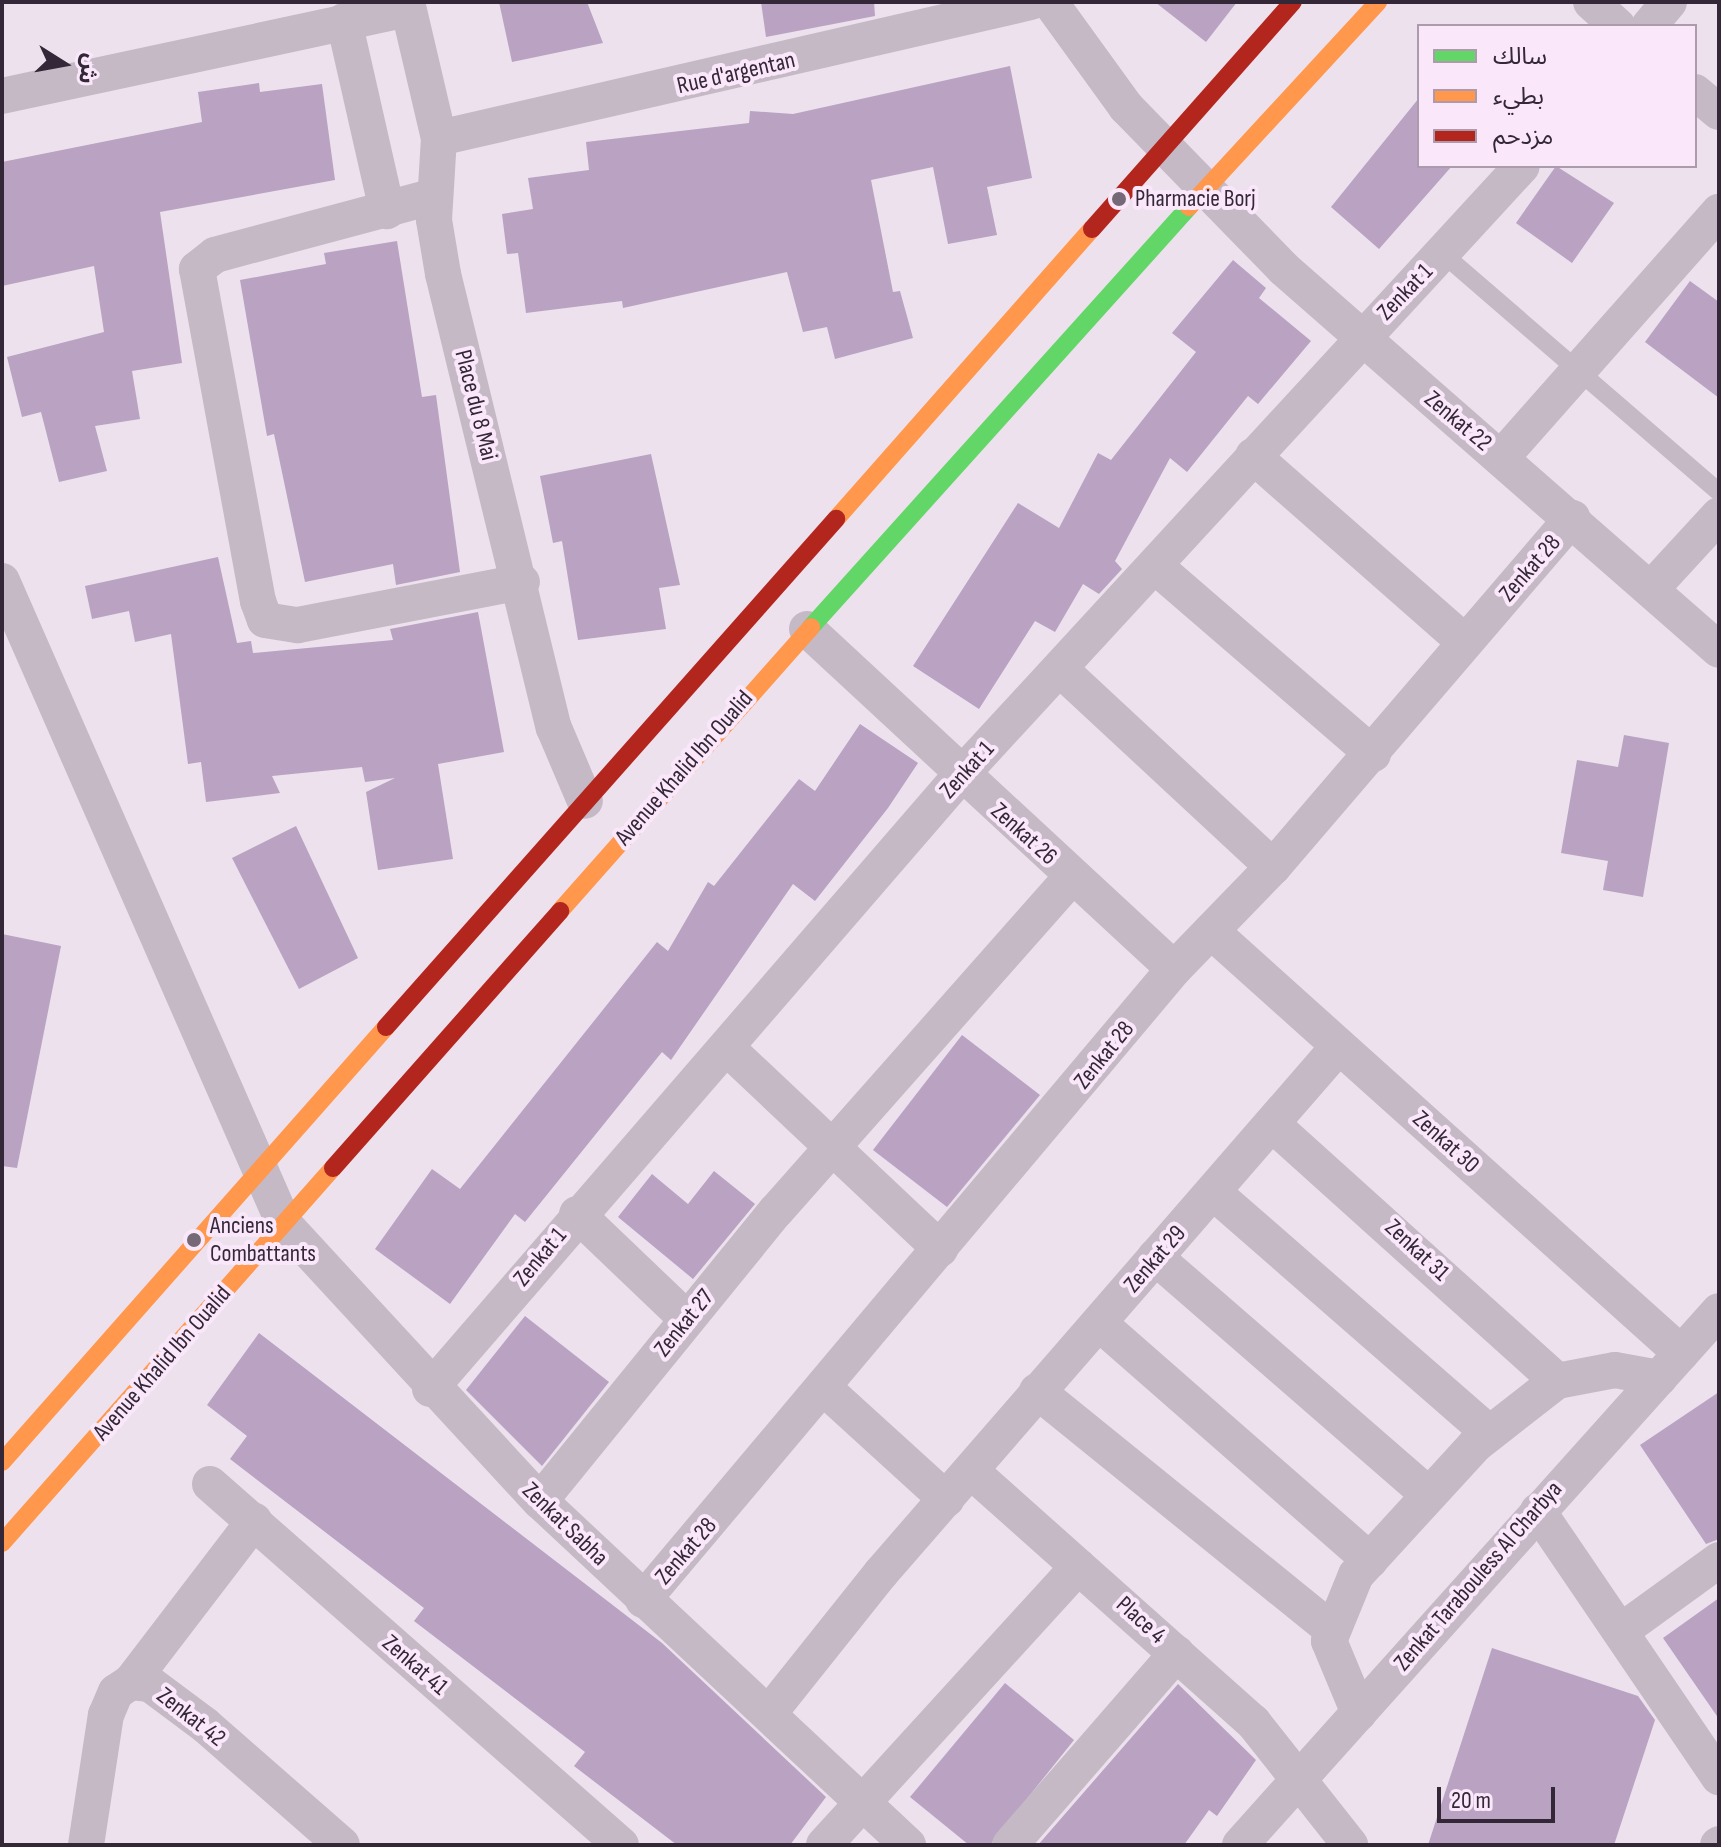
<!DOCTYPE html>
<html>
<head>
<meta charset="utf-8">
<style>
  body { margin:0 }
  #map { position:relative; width:1721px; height:1847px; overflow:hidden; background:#ede1ed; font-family:"Sofia Sans Condensed","Noto Sans Arabic",sans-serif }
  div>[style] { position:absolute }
  .building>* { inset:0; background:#b9a2c2 }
  .lane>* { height:18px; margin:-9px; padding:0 9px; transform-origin:9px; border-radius:9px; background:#c5b9c6 }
  .street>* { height:36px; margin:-18px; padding:0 18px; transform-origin:18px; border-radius:18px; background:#c5b9c6 }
  .fast>* { height:18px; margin:-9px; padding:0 9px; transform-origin:9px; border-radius:9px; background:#63d668 }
  .slow>* { height:18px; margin:-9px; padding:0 9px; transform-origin:9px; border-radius:9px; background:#ff974d }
  .jam>* { height:18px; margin:-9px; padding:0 9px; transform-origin:9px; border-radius:9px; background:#b3261e }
  .dots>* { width:22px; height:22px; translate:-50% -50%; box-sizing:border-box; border:4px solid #fae8fa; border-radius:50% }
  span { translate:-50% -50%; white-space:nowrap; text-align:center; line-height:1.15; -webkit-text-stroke:8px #fae8fa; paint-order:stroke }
  .street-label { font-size:24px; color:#342737 }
  .poi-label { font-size:24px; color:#342737 }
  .left { translate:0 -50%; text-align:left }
  .frame { position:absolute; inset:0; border:4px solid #342737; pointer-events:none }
  .legend { position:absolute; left:1417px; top:24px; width:280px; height:144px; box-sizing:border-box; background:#fae8fa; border:2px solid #ab9bac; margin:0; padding:10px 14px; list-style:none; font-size:24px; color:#342737 }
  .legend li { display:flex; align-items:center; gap:16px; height:40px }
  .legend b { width:40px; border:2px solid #ab9bac }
  .north { position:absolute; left:24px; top:24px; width:80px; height:80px; -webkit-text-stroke:6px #fae8fa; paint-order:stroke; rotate:101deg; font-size:22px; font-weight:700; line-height:32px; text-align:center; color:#342737 }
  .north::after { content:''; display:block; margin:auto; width:28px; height:36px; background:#342737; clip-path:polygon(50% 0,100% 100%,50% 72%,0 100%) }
  .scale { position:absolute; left:1437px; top:1787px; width:118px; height:36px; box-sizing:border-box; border:4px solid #342737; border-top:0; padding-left:10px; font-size:24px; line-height:28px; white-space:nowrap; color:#342737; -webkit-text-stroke:6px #fae8fa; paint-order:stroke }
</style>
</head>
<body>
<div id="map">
  <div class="building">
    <div style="clip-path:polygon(499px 2px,587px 2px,603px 43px,512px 62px)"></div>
    <div style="clip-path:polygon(761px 2px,874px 2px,875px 16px,766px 37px)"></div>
    <div style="clip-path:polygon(1155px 2px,1237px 2px,1206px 42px)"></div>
    <div style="clip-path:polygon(1010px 66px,1032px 178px,987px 187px,997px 235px,948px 244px,933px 167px,871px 180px,893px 292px,900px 291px,913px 338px,835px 359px,827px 327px,803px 332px,787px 272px,623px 308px,622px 301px,526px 313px,518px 253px,507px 254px,502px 214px,533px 209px,528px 178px,589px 170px,586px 142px,749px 123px,750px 111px,793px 114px)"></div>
    <div style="clip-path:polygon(259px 83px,260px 92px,322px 84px,335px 180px,160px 212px,182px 363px,132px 371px,140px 419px,95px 426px,107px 471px,59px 482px,41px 412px,22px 417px,7px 357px,104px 332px,94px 266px,2px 286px,2px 162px,202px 122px,198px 92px)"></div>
    <div style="clip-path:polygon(1419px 98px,1419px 166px,1452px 166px,1379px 249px,1331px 207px)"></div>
    <div style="clip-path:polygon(1556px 166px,1614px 203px,1572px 263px,1516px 223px)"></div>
    <div style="clip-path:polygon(397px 241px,422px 397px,436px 395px,460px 572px,396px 585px,393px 564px,305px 582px,274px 434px,267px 436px,240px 280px,326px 264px,324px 253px)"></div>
    <div style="clip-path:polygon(1233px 260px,1266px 288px,1259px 298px,1311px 341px,1258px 404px,1248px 396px,1187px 472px,1170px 458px,1115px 561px,1122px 569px,1099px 594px,1083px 584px,1055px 632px,1035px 621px,979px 709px,913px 666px,1018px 503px,1059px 528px,1098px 453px,1111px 460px,1196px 352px,1172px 333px)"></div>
    <div style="clip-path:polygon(1690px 281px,1719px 302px,1719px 398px,1645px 342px)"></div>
    <div style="clip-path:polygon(651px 454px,680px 585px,659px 588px,666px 629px,578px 640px,562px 541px,553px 543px,540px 476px)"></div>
    <div style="clip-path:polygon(218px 557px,237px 643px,251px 641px,253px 653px,393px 640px,390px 629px,478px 612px,504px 752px,438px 764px,453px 859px,378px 870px,366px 792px,395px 778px,365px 782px,362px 767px,272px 776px,280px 793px,206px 802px,201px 762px,188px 764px,171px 634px,135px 642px,129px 611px,92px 619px,85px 586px)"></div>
    <div style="clip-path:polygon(860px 724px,918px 763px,888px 808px,815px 901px,793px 884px,671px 1060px,662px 1052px,525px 1222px,515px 1214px,450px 1304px,375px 1249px,432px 1169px,460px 1189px,657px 942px,668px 951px,708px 882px,714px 886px,799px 779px,815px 791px)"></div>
    <div style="clip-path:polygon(1624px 735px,1669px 743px,1643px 897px,1603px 890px,1608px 861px,1561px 853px,1577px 760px,1618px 767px)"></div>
    <div style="clip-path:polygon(296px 826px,358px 958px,299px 989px,232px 858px)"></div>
    <div style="clip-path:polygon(2px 934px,61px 946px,17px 1168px,2px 1166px)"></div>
    <div style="clip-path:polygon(962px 1035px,1040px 1095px,947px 1207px,873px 1150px)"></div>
    <div style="clip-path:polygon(714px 1171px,755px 1204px,693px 1279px,618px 1217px,652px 1174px,688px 1204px)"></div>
    <div style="clip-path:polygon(525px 1316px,609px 1382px,542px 1466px,466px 1390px)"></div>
    <div style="clip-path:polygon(259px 1333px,662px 1643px,826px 1797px,790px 1845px,677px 1845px,574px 1766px,585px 1752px,414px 1621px,424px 1608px,230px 1459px,247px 1436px,207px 1405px)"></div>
    <div style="clip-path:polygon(1719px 1392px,1719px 1539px,1706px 1544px,1640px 1445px)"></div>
    <div style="clip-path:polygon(1719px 1598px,1719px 1719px,1663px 1638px)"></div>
    <div style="clip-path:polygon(1492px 1648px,1638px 1696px,1655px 1720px,1614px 1845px,1428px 1845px)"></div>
    <div style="clip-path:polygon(1005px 1683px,1074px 1740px,990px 1845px,969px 1845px,910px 1797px)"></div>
    <div style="clip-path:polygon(1178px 1684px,1256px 1760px,1217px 1816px,1209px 1810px,1184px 1845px,1038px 1845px)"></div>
  </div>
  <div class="lane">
    <div style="left:1442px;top:253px;width:366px;rotate:40.8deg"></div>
  </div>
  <div class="street">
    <div style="left:407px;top:2px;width:140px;rotate:76.8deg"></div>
    <div style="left:439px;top:138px;width:82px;rotate:93.5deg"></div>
    <div style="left:434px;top:220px;width:55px;rotate:80.5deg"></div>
    <div style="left:443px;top:274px;width:467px;rotate:76.3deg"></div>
    <div style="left:554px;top:728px;width:79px;rotate:67deg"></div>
    <div style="left:1050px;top:2px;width:130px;rotate:54.1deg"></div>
    <div style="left:1126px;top:107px;width:226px;rotate:45.7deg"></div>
    <div style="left:1284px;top:269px;width:578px;rotate:41.21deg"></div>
    <div style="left:1591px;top:2px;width:36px;rotate:42deg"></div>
    <div style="left:344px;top:21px;width:195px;rotate:77.2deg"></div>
    <div style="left:1649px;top:26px;width:31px;rotate:-50deg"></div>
    <div style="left:1695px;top:92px;width:31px;rotate:40deg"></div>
    <div style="left:2px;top:96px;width:414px;rotate:-12.1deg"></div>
    <div style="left:439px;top:138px;width:607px;rotate:-12.94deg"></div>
    <div style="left:435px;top:196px;width:228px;rotate:165deg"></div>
    <div style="left:215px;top:255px;width:23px;rotate:142deg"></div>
    <div style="left:197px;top:269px;width:338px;rotate:79.6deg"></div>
    <div style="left:258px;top:601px;width:20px;rotate:70deg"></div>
    <div style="left:265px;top:620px;width:33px;rotate:9deg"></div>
    <div style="left:298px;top:625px;width:228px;rotate:-10.9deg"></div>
    <div style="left:1253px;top:456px;width:282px;rotate:41.3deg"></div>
    <div style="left:1501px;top:458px;width:329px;rotate:-48.5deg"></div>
    <div style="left:1155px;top:566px;width:288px;rotate:40.8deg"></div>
    <div style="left:2px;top:581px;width:702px;rotate:66.32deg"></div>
    <div style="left:284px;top:1224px;width:377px;rotate:47.3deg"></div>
    <div style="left:540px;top:1501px;width:504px;rotate:43.07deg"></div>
    <div style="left:1651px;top:589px;width:100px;rotate:-47.4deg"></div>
    <div style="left:807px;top:629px;width:500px;rotate:42.81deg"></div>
    <div style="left:1060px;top:669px;width:291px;rotate:42.9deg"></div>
    <div style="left:1211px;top:931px;width:632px;rotate:41.92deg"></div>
    <div style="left:727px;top:1048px;width:293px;rotate:43.3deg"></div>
    <div style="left:1273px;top:1125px;width:382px;rotate:42deg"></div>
    <div style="left:1213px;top:1192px;width:366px;rotate:41.1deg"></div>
    <div style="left:577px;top:1214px;width:152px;rotate:43.7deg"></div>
    <div style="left:1155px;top:1257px;width:363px;rotate:41deg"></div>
    <div style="left:1100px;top:1324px;width:359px;rotate:41.2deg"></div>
    <div style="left:430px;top:1389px;width:810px;rotate:-49.15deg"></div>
    <div style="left:960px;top:776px;width:829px;rotate:-47.35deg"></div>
    <div style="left:825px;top:1389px;width:164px;rotate:42.3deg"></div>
    <div style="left:1037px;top:1391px;width:378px;rotate:39deg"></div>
    <div style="left:971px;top:1471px;width:378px;rotate:41.7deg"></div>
    <div style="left:1253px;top:1722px;width:157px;rotate:51.7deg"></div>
    <div style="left:210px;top:1484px;width:547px;rotate:41.29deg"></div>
    <div style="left:540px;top:1501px;width:374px;rotate:-50.9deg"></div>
    <div style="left:776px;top:1211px;width:446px;rotate:-48.5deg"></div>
    <div style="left:1538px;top:1511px;width:322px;rotate:55.8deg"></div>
    <div style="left:643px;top:1600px;width:825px;rotate:-49.92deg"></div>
    <div style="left:1174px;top:969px;width:142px;rotate:-45.9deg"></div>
    <div style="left:1273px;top:867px;width:460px;rotate:-49.4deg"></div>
    <div style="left:1621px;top:1631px;width:121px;rotate:-35.9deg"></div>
    <div style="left:131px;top:1682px;width:203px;rotate:-52.6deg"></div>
    <div style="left:770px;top:1712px;width:178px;rotate:-51.4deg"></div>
    <div style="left:881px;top:1573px;width:698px;rotate:-49.01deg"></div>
    <div style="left:1359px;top:1713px;width:78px;rotate:-112.6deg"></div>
    <div style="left:1329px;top:1641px;width:71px;rotate:-67.8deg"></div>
    <div style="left:1356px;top:1575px;width:176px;rotate:-47.5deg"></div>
    <div style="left:1475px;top:1445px;width:104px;rotate:-38deg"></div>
    <div style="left:1557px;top:1381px;width:59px;rotate:-10.7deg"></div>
    <div style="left:1615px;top:1370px;width:45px;rotate:10.3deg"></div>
    <div style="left:86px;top:1845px;width:132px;rotate:-81.3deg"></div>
    <div style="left:106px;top:1715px;width:25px;rotate:-67deg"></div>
    <div style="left:116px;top:1692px;width:18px;rotate:-34deg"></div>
    <div style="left:131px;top:1682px;width:19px;rotate:6deg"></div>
    <div style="left:150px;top:1684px;width:69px;rotate:36.7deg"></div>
    <div style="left:205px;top:1725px;width:182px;rotate:41.2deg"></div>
    <div style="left:824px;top:1845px;width:377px;rotate:-47.6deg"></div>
    <div style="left:1010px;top:1845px;width:254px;rotate:-49deg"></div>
    <div style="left:1240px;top:1845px;width:717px;rotate:-48.11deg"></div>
    <div style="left:1718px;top:1845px;width:1px;rotate:-45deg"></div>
  </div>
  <div class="fast">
    <div style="left:811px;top:627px;width:565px;rotate:-48.01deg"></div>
  </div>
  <div class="slow">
    <div style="left:1189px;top:207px;width:279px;rotate:-47.3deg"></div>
    <div style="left:836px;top:519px;width:387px;rotate:-48.6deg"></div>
    <div style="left:560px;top:911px;width:379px;rotate:-48.5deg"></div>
    <div style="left:2px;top:1462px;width:580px;rotate:-48.56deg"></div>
    <div style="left:2px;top:1543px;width:500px;rotate:-48.57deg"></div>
  </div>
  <div class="jam">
    <div style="left:1092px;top:229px;width:303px;rotate:-48.5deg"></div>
    <div style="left:386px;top:1027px;width:679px;rotate:-48.46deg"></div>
    <div style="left:333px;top:1168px;width:343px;rotate:-48.5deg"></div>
  </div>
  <div class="dots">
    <div style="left:1119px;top:199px;background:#756877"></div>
    <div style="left:194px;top:1240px;background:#756877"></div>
  </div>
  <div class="street-label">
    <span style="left:736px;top:73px;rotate:-13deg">Rue d'argentan</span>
    <span style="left:1405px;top:292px;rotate:-46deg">Zenkat 1</span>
    <span style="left:476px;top:405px;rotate:76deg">Place du 8 Mai</span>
    <span style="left:1458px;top:421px;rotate:40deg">Zenkat 22</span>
    <span style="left:1530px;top:568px;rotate:-49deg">Zenkat 28</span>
    <span style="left:684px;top:768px;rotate:-49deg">Avenue Khalid Ibn Oualid</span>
    <span style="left:967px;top:770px;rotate:-48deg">Zenkat 1</span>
    <span style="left:1024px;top:834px;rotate:42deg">Zenkat 26</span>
    <span style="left:1104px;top:1055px;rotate:-51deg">Zenkat 28</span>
    <span style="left:1446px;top:1142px;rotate:42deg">Zenkat 30</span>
    <span style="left:1417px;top:1250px;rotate:43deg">Zenkat 31</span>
    <span style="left:540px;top:1257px;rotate:-50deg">Zenkat 1</span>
    <span style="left:1155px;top:1259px;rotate:-49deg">Zenkat 29</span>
    <span style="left:684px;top:1323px;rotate:-51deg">Zenkat 27</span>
    <span style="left:162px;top:1363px;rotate:-49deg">Avenue Khalid Ibn Oualid</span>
    <span style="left:565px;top:1524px;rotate:44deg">Zenkat Sabha</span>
    <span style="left:686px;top:1551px;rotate:-49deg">Zenkat 28</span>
    <span style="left:1478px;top:1576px;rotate:-49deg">Zenkat Tarabouless Al Charbya</span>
    <span style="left:1141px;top:1620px;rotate:42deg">Place 4</span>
    <span style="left:415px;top:1665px;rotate:41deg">Zenkat 41</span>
    <span style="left:191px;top:1717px;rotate:38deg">Zenkat 42</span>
  </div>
  <div class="poi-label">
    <span class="left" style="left:1135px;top:199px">Pharmacie Borj</span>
    <span class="left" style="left:210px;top:1240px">Anciens<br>Combattants</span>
  </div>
  <div class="frame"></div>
  <ul class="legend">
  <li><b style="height:10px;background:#63d668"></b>سالك</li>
  <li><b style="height:10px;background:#ff974d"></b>بطيء</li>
  <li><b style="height:10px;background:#b3261e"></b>مزدحم</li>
  </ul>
  <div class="north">ش</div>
  <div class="scale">20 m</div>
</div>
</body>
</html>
